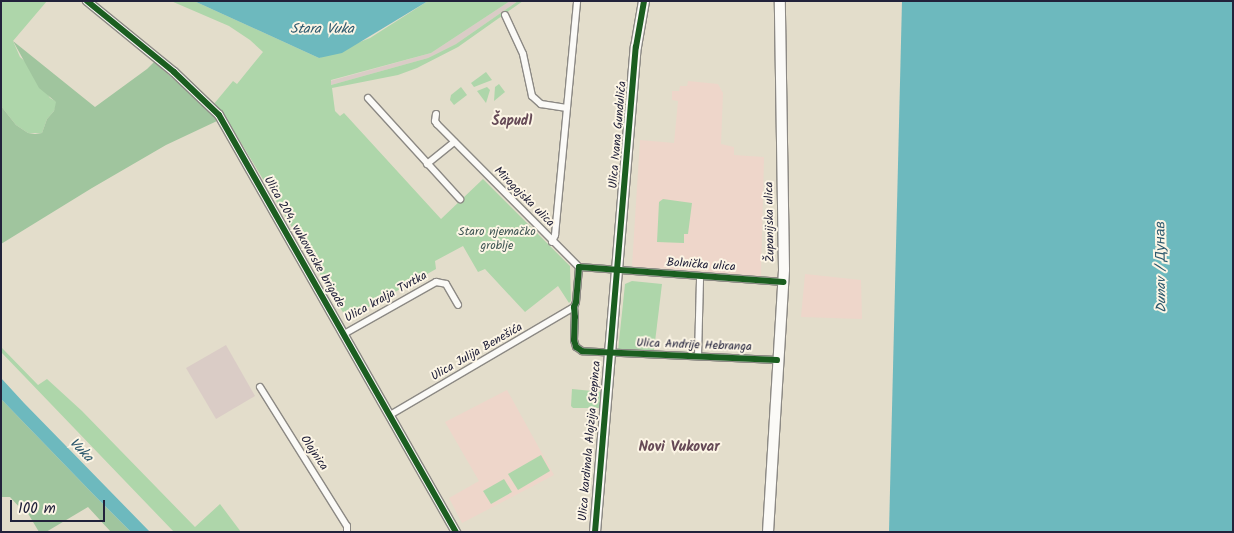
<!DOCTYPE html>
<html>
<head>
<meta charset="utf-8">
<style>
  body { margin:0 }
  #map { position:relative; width:1234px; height:533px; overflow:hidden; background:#e3ddcb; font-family:Kalam,sans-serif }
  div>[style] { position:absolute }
  .built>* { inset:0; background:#eed6ca }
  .industrial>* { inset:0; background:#daccc6 }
  .green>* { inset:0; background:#aed6aa }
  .forest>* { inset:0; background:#a0c59e }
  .water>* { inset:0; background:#6db9be }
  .roads { filter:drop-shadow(1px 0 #8c8984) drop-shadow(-1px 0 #8c8984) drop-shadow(0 1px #8c8984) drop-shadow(0 -1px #8c8984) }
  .minor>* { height:6px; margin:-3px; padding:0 3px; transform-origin:3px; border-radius:3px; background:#fbfaf7 }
  .tertiary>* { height:8px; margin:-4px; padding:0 4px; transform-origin:4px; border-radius:4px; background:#fbfaf7 }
  .primary>* { height:10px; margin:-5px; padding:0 5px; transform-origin:5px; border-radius:5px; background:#fbfaf7 }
  .cycleway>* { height:6px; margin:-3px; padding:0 3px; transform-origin:3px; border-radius:3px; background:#1b5e20 }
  span { translate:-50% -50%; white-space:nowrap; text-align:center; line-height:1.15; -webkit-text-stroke:4px #fcf5e5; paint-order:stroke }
  .street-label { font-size:12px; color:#22223b }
  .park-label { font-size:12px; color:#3f5654 }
  .water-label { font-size:14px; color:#2c586d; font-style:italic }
  .neighbourhood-label { font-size:14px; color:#664a57; font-weight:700 }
  .quarter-label { font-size:15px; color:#664a57; font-weight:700 }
  .frame { position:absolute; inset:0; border:2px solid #22223b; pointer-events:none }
  .scale { position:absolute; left:10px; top:500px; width:95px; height:22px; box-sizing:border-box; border:2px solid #22223b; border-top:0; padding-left:6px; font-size:15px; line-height:18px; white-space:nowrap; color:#22223b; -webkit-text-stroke:4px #fcf5e5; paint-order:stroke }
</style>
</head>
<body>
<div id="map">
  <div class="built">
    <div style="clip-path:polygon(688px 81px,718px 84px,723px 93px,721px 144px,734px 147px,734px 155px,764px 157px,761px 276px,632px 266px,640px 140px,674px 143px,678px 101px,672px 100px,672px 91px,679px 91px,680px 86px,687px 86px)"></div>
    <div style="clip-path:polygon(805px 274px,861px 280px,862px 319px,801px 317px)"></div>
    <div style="clip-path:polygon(507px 390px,554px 475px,462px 523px,449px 498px,479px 481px,445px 422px)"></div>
  </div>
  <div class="industrial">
    <div style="clip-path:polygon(510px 1px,518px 1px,456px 44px,428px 58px,331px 85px,330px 81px,431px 53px)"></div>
    <div style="clip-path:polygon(226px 345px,255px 396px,216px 419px,186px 368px)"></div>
  </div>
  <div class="green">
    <div style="clip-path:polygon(1px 1px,47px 1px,13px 41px,20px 57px,28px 64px,50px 98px,57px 102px,54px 111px,47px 119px,42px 133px,28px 133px,16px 125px,1px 106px)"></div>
    <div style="clip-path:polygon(171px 1px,194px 1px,319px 58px,370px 38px,428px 1px,510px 1px,431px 53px,331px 80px,331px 85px,428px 58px,456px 44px,518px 1px,523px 1px,458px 47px,417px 68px,398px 75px,332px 88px,335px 111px,340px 116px,344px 113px,441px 219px,483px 179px,570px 266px,571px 301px,569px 303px,558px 286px,525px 312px,485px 269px,478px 272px,463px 246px,435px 261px,436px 269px,347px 319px,237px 136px,228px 127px,213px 105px,233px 81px,237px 84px,263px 52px,250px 40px,229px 26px)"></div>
    <div style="clip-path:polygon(486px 72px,492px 80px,474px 87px,471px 83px)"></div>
    <div style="clip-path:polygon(499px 84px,505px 92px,494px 101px,495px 87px)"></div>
    <div style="clip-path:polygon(461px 87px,467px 95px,454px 105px,450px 100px,451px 95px)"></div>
    <div style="clip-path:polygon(487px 87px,490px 90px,486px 103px,477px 91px)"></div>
    <div style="clip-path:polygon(663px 199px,692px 203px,688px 234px,684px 234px,684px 243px,657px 242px,659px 202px)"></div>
    <div style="clip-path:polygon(632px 281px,662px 284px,654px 350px,618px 351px,625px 284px)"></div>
    <div style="clip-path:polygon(2px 348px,38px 385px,47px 379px,82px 411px,195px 527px,220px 504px,241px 532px,174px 532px,1px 352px)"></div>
    <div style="clip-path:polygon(572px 389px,602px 392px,601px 408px,573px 408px,571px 406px)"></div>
    <div style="clip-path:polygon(541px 455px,550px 471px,518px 490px,508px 474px)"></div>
    <div style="clip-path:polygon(504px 479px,512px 492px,491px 504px,483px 491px)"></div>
  </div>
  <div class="forest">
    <div style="clip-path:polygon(13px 41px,95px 107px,147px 69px,154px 62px,206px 107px,217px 121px,166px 145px,92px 188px,1px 244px,1px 106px,16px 125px,28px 133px,35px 134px,42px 133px,47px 119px,54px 111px,56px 102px,39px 88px)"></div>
    <div style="clip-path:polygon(1px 399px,94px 495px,131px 532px,111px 532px,88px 507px,46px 532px,39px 532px,26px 510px,22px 510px,10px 497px,1px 497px)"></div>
  </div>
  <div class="water">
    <div style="clip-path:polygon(194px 1px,428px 1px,342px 53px,319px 58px)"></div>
    <div style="clip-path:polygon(902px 1px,1233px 1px,1233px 532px,889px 532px)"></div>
    <div style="clip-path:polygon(1px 378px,24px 403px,150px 532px,131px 532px,94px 495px,1px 399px)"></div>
  </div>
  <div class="roads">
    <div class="minor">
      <div style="left:505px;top:15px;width:43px;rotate:65.2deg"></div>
      <div style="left:523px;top:54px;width:43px;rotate:77.9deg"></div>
      <div style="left:532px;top:96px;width:12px;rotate:42deg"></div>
      <div style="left:541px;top:104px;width:26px;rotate:9deg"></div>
      <div style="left:368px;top:98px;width:137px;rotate:47.7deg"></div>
      <div style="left:436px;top:114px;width:7px;rotate:98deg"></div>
      <div style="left:435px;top:121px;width:4px;rotate:56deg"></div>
      <div style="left:437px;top:124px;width:202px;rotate:45.2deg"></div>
      <div style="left:427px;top:164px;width:35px;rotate:-39deg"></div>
      <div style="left:552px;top:242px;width:8px;rotate:-67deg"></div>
      <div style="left:555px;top:235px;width:235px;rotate:-84.6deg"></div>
      <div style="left:344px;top:334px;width:106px;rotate:-29.5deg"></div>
      <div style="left:436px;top:282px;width:10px;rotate:11deg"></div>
      <div style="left:446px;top:284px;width:24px;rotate:60deg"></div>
      <div style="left:698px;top:356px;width:79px;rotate:-88.5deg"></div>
      <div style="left:777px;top:360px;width:195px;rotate:-177.4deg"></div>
      <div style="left:582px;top:351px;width:7px;rotate:-146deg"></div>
      <div style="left:576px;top:347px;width:7px;rotate:-106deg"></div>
      <div style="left:574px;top:340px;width:23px;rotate:-88deg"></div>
      <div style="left:575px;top:317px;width:10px;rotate:-96deg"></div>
      <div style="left:574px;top:307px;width:5px;rotate:-68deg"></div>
      <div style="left:576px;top:302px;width:35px;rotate:-85deg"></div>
      <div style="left:579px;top:267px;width:205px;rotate:4.2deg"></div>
      <div style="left:260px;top:387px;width:164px;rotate:58deg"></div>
      <div style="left:347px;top:526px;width:6px;rotate:90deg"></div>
      <div style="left:390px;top:415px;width:213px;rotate:-30.4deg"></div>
    </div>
    <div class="tertiary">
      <div style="left:87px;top:1px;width:112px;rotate:39.2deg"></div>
      <div style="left:174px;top:72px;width:62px;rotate:43.7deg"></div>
      <div style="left:219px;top:115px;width:480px;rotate:60.4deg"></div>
    </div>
    <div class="primary">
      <div style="left:595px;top:532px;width:487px;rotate:-85.2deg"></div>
      <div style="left:636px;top:47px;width:47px;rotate:-80.1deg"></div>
      <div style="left:768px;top:532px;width:263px;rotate:-86.5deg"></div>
      <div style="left:784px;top:269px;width:268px;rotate:-90.9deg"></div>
    </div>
  </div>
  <div class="cycleway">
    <div style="left:87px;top:1px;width:112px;rotate:39.2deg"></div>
    <div style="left:174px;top:72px;width:62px;rotate:43.7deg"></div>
    <div style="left:219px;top:115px;width:480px;rotate:60.4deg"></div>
    <div style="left:777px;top:360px;width:195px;rotate:-177.4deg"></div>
    <div style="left:582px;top:351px;width:7px;rotate:-146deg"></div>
    <div style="left:576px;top:347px;width:7px;rotate:-106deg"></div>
    <div style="left:574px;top:340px;width:23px;rotate:-88deg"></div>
    <div style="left:575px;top:317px;width:10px;rotate:-96deg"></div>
    <div style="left:574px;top:307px;width:5px;rotate:-68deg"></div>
    <div style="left:576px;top:302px;width:35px;rotate:-85deg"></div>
    <div style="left:579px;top:267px;width:205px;rotate:4.2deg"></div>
    <div style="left:595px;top:532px;width:487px;rotate:-85.2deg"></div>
    <div style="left:636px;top:47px;width:47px;rotate:-80.1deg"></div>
  </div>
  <div class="street-label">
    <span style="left:618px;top:135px;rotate:-85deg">Ulica Ivana Gundulića</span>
    <span style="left:524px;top:197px;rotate:45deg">Mirogojska ulica</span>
    <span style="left:770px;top:222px;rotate:-91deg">Županijska ulica</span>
    <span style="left:304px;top:242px;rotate:60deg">Ulica 204. vukovarske brigade</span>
    <span style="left:701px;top:265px;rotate:4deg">Bolnička ulica</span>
    <span style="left:386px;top:297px;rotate:-29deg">Ulica kralja Tvrtka</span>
    <span style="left:694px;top:345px;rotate:2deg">Ulica Andrije Hebranga</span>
    <span style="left:477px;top:352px;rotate:-30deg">Ulica Julija Benešića</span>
    <span style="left:590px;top:441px;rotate:-85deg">Ulica kardinala Alojzija Stepinca</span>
    <span style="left:314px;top:453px;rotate:56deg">Olajnica</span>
  </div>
  <div class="park-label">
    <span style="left:497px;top:239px">Staro njemačko<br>groblje</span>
  </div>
  <div class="water-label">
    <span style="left:322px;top:29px">Stara Vuka</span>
    <span style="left:1161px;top:267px;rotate:-91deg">Dunav / Дунав</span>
    <span style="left:81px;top:450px;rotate:46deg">Vuka</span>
  </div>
  <div class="neighbourhood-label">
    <span style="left:512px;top:121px">Šapudl</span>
  </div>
  <div class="quarter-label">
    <span style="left:679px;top:448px">Novi Vukovar</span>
  </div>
  <div class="frame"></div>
  <div class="scale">100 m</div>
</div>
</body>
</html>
